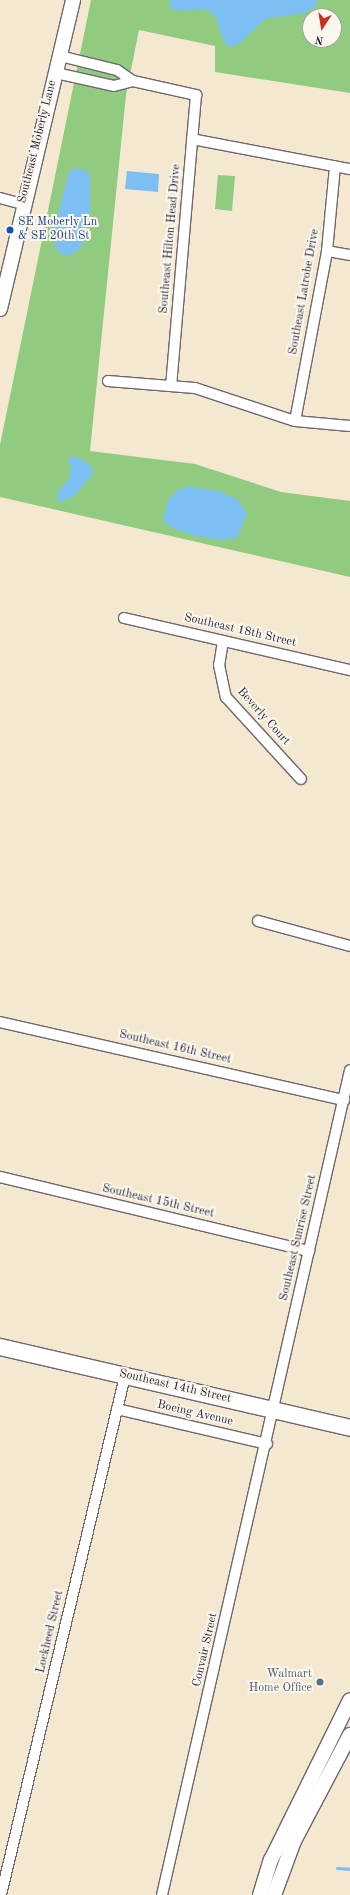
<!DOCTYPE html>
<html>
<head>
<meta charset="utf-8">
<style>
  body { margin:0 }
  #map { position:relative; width:350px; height:1895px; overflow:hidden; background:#f4e8d0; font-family:"Old Standard TT",serif }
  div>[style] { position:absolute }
  .green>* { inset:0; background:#90cb7f }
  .water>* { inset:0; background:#7cbff2 }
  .stream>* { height:3px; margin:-1.5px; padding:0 1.5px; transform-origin:1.5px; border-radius:1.5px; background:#7cbff2 }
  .roads { filter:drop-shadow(1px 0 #6c676f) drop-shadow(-1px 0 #6c676f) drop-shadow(0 1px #6c676f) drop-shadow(0 -1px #6c676f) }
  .street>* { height:10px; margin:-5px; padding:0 5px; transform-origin:5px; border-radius:5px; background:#fff }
  .secondary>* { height:14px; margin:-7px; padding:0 7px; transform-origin:7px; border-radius:7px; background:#fff }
  .primary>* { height:16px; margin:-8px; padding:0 8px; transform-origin:8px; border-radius:8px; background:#fff }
  .dots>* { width:11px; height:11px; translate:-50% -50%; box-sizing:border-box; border:2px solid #fbf7ec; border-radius:50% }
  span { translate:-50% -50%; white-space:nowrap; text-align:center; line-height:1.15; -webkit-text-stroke:4px #fbf7ec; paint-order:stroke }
  .street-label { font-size:12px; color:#22223b }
  .transit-label { font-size:12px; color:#164399 }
  .left { translate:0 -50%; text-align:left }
  .service-label { font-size:12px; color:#4e5e75 }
  .right { translate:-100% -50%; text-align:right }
  .north { position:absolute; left:302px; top:8px; width:40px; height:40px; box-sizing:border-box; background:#fbf7ec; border:1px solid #a4a2a5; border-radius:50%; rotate:192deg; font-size:11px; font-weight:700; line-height:16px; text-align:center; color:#22223b }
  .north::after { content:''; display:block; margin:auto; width:14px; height:18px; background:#c8321e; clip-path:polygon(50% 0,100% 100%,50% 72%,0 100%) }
</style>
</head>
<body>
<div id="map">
  <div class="green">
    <div style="clip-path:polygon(evenodd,91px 0,350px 0,350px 93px,215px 72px,215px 46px,139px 30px,126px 95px,90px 451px,195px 464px,281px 492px,350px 501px,350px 577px,0 497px,0 445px,91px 0,310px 16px,334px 16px,334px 40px,310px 40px,310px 16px)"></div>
    <div style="clip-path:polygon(218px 175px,235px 176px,232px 211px,215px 209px)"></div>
  </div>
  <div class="water">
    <div style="clip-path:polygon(170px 0,317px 0,317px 6px,305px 13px,265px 19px,239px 44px,228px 47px,222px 37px,216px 17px,206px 9px,178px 11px,170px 8px)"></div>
    <div style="clip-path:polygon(80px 168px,90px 174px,90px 210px,83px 244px,75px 253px,63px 256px,55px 247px,59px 211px,69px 171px)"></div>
    <div style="clip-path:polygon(127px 171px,159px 174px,158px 192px,125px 189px)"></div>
    <div style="clip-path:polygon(73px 456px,85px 461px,93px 469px,91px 476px,74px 496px,61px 502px,56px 501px,60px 489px,69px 479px,71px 468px,68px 459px)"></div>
    <div style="clip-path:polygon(189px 486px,222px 492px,238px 500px,247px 513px,237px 538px,222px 540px,196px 536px,174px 529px,163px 520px,168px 501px,177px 490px)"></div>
  </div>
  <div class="stream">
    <div style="left:337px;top:1868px;width:13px;rotate:4deg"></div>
  </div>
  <div class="roads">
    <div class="street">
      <div style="left:60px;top:56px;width:59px;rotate:13.8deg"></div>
      <div style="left:117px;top:70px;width:19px;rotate:35deg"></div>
      <div style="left:133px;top:81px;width:65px;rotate:12.5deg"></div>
      <div style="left:196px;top:95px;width:292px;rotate:94.9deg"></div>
      <div style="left:56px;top:73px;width:59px;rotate:12.6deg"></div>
      <div style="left:114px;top:86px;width:20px;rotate:-15deg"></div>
      <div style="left:192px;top:139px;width:161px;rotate:10.8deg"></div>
      <div style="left:0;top:198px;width:24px;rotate:15deg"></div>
      <div style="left:327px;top:251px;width:23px;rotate:10deg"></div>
      <div style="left:108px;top:381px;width:87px;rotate:4.6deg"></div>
      <div style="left:195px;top:388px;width:105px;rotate:18.3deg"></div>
      <div style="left:295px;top:421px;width:55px;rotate:5.2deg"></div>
      <div style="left:295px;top:421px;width:173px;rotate:-79.3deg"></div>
      <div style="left:327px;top:251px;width:85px;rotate:-84.6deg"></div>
      <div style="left:124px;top:618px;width:232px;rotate:13deg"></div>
      <div style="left:223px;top:641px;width:24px;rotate:99deg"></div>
      <div style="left:219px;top:665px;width:33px;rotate:78deg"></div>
      <div style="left:226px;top:697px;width:111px;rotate:47.6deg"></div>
      <div style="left:258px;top:921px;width:95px;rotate:15.2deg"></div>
      <div style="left:0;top:1022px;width:353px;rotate:12.8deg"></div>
      <div style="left:0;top:1177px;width:318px;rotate:13.5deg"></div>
      <div style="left:117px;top:1409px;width:154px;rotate:13.1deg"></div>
      <div style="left:1px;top:1895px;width:534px;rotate:-76.56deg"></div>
      <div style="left:162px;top:1895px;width:846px;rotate:-77.16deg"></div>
    </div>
    <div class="secondary">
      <div style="left:0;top:309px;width:318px;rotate:-76.7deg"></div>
      <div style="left:260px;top:1895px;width:37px;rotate:-73deg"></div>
      <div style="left:271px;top:1860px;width:178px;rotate:-63.7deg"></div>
      <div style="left:274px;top:1895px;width:58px;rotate:-69.7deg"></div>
      <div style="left:294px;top:1841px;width:120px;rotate:-62.2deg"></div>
    </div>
    <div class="primary">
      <div style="left:0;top:1347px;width:359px;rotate:13deg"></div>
    </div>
  </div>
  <div class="dots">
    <div style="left:10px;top:230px;background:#1a4fb4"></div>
    <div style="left:320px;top:1682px;background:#5c6f8a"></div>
  </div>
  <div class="street-label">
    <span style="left:38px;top:142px;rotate:-76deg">Southeast Moberly Lane</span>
    <span style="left:171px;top:239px;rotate:-85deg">Southeast Hilton Head Drive</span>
    <span style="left:305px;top:292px;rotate:-80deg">Southeast Latrobe Drive</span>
    <span style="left:240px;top:631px;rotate:13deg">Southeast 18th Street</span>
    <span style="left:263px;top:717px;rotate:48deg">Beverly Court</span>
    <span style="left:175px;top:1048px;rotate:13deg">Southeast 16th Street</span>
    <span style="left:158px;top:1202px;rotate:13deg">Southeast 15th Street</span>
    <span style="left:299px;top:1238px;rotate:-77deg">Southeast Sunrise Street</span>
    <span style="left:175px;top:1387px;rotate:13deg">Southeast 14th Street</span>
    <span style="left:195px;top:1414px;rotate:13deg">Boeing Avenue</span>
    <span style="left:51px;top:1632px;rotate:-77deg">Lockheed Street</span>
    <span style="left:206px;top:1650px;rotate:-77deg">Convair Street</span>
  </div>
  <div class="transit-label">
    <span class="left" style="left:18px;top:230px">SE Moberly Ln<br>&amp; SE 20th St</span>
  </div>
  <div class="service-label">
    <span class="right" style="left:312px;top:1682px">Walmart<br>Home Office</span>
  </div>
  <div class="north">N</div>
</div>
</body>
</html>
